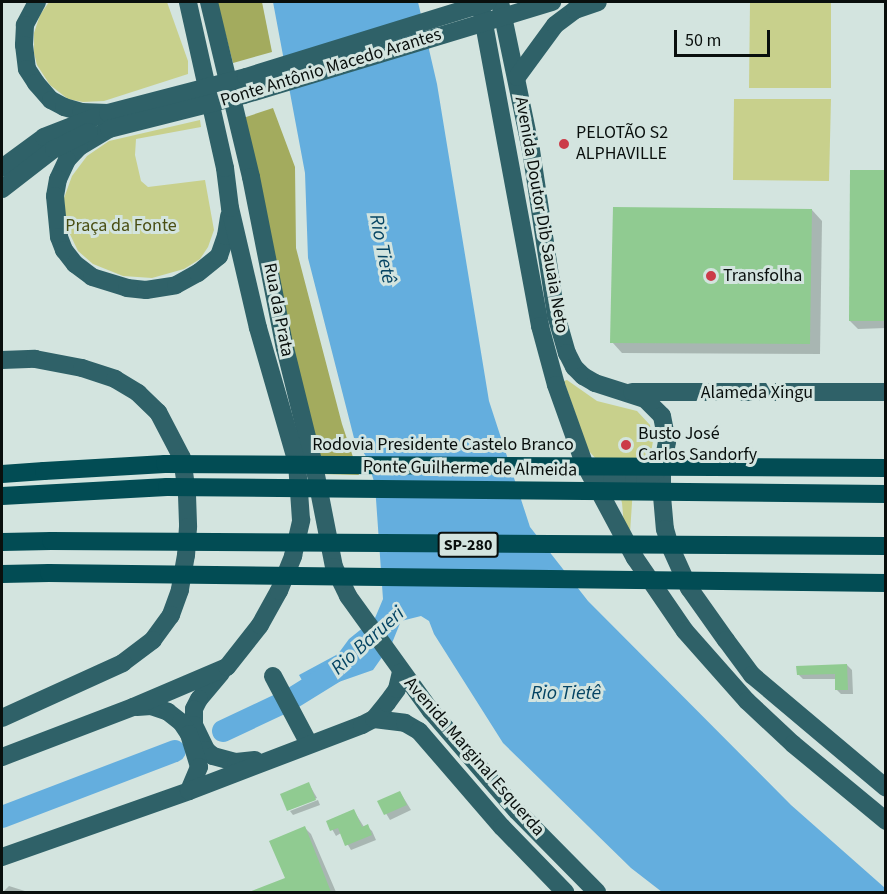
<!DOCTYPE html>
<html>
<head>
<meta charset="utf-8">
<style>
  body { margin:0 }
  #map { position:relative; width:887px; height:894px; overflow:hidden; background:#d3e4df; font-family:"Source Sans 3",sans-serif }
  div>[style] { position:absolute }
  .green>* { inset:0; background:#c8d08c }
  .forest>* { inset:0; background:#a3ab5e }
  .water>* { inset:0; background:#64aede }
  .shadow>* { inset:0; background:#0003 }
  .river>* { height:22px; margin:-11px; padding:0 11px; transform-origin:11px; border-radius:11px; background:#64aede }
  .building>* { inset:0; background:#90cb91 }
  .major>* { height:18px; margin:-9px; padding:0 9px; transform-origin:9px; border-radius:9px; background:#2f6168 }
  .highway>* { height:18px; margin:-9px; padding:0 9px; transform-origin:9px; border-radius:9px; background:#024c54 }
  .major-bridge>* { height:18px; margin:-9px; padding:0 9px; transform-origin:9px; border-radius:9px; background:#2f6168 }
  .highway-bridge>* { height:18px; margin:-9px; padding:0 9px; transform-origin:9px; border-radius:9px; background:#024c54 }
  .dots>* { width:16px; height:16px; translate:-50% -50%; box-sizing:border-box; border:3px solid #d3e4df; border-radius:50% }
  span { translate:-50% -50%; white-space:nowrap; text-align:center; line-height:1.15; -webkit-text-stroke:6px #d3e4df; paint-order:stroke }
  .shield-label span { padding:2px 4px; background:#d3e4df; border:2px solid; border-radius:4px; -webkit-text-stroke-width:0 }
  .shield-label { font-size:16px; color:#090f0d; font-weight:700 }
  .street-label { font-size:18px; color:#090f0d }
  .poi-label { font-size:18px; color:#090f0d }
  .left { translate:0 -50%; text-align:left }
  .park-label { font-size:18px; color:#494e13 }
  .water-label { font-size:20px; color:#054463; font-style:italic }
  .frame { position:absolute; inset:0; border:3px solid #090f0d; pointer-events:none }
  .scale { position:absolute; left:674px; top:30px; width:96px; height:27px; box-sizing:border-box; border:3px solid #090f0d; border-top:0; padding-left:8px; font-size:18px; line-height:21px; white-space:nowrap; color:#090f0d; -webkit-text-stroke:4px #d3e4df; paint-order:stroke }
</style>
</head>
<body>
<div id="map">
  <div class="green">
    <div style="clip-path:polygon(49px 2px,167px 2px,188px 61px,188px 74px,104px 101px,83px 102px,68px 99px,50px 85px,37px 65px,34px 53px,34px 33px,40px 15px)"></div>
    <div style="clip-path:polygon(750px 2px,831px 2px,831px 88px,749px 88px)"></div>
    <div style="clip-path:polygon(734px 99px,831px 99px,829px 181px,733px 180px)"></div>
    <div style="clip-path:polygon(200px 120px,201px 127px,136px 139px,135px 155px,141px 181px,148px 187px,205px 180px,214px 230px,208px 247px,200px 259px,184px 269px,152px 278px,123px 276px,93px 264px,78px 251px,66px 226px,64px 198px,72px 176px,87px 156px,109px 141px)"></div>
    <div style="clip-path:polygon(567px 380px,597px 401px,637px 411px,650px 425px,653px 441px,650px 459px,634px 473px,630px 533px,624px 526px,622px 503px,614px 472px,597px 460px,588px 450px,564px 381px)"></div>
  </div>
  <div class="forest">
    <div style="clip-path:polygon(217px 2px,262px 2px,272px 52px,233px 63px)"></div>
    <div style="clip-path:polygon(273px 108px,295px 167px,296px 248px,342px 424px,359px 475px,321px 474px,237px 120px)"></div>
  </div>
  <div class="water">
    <div style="clip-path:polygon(273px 2px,418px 2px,437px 84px,489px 401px,530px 527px,588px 601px,791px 805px,885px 888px,885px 892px,662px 892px,631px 868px,503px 743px,434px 634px,429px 621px,421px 616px,401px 621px,392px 643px,373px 670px,333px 684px,312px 698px,299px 675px,338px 654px,349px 639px,375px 618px,383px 599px,375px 485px,367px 458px,354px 438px,308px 258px,305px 173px)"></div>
  </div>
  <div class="shadow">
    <div style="clip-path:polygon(852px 171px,886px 171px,886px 328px,858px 329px,850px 321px)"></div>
    <div style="clip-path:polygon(812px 210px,822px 221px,820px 354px,622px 353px,612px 342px)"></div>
    <div style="clip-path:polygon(847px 665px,852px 670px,853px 694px,841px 694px,836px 689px,836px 679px,803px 679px,798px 674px)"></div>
    <div style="clip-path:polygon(309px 784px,317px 798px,289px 810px,282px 795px)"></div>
    <div style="clip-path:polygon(400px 792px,411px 810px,390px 820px,379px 802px)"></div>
    <div style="clip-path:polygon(318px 800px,320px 805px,293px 815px,290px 811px)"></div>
    <div style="clip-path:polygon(354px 811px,364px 827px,367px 826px,372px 831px,376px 840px,351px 850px,341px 833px,336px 836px,328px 822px)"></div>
    <div style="clip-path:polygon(305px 828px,311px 834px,336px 892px,256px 892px,287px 879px)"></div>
    <div style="clip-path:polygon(9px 886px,28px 892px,3px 892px)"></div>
  </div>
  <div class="river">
    <div style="left:223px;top:731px;width:75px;rotate:-25.2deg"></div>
    <div style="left:291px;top:699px;width:49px;rotate:-31.8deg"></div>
    <div style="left:2px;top:817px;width:185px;rotate:-20.9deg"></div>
  </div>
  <div class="building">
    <div style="clip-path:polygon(850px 170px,885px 170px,885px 321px,849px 321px)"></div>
    <div style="clip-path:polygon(613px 207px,812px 209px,810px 344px,610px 343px)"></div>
    <div style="clip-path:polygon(847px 664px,848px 690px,835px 690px,835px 674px,797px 675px,796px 666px)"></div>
    <div style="clip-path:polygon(309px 782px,316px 800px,287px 811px,280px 794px)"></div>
    <div style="clip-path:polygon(400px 791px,407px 805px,384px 815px,377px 801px)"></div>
    <div style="clip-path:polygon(354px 809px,362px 827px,368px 824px,372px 835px,345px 846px,338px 828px,330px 831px,326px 821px)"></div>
    <div style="clip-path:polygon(305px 826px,331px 892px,249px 892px,285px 878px,269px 841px)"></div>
  </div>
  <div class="major">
    <div style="left:37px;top:2px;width:26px;rotate:118deg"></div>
    <div style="left:25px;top:25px;width:20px;rotate:93deg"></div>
    <div style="left:24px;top:45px;width:24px;rotate:83deg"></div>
    <div style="left:27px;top:69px;width:17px;rotate:57deg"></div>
    <div style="left:36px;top:83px;width:23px;rotate:49deg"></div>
    <div style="left:51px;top:100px;width:15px;rotate:28deg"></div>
    <div style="left:64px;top:107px;width:18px;rotate:16deg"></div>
    <div style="left:81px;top:112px;width:27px;rotate:2deg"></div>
    <div style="left:209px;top:2px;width:180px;rotate:76.5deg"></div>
    <div style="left:251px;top:177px;width:174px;rotate:78.8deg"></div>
    <div style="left:285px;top:348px;width:121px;rotate:76.1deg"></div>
    <div style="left:314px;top:465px;width:104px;rotate:78.9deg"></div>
    <div style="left:334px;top:567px;width:32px;rotate:64deg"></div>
    <div style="left:348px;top:596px;width:142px;rotate:54.2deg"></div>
    <div style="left:431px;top:711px;width:132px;rotate:49.3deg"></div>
    <div style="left:517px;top:811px;width:114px;rotate:45.4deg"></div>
    <div style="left:480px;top:2px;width:330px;rotate:79.5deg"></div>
    <div style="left:540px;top:326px;width:61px;rotate:74.8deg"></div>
    <div style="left:556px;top:385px;width:83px;rotate:70.3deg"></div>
    <div style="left:584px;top:463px;width:108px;rotate:61.8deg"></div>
    <div style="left:635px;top:558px;width:88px;rotate:55.6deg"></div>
    <div style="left:685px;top:631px;width:94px;rotate:48.5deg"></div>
    <div style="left:747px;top:701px;width:63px;rotate:43.1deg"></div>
    <div style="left:793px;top:744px;width:121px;rotate:39.6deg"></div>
    <div style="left:500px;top:2px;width:151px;rotate:78.2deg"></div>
    <div style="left:531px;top:150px;width:167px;rotate:81.4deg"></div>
    <div style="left:556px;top:315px;width:40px;rotate:74deg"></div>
    <div style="left:567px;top:353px;width:16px;rotate:63deg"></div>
    <div style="left:574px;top:367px;width:13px;rotate:45deg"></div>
    <div style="left:583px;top:376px;width:14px;rotate:30deg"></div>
    <div style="left:595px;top:383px;width:52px;rotate:17.7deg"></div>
    <div style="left:645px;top:399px;width:24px;rotate:45deg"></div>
    <div style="left:662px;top:416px;width:26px;rotate:79deg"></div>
    <div style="left:667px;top:442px;width:25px;rotate:101deg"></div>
    <div style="left:662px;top:467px;width:29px;rotate:90deg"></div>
    <div style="left:662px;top:496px;width:33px;rotate:85deg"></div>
    <div style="left:665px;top:529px;width:18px;rotate:74deg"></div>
    <div style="left:670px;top:546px;width:46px;rotate:65.7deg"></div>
    <div style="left:689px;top:588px;width:64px;rotate:54.6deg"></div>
    <div style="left:726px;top:640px;width:44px;rotate:53.4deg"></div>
    <div style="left:752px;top:675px;width:175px;rotate:40.1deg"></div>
    <div style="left:517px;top:77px;width:64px;rotate:-53.8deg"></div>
    <div style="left:555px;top:25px;width:25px;rotate:-37deg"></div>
    <div style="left:575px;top:10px;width:24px;rotate:-19deg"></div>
    <div style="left:109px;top:129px;width:35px;rotate:149deg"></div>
    <div style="left:79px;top:147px;width:18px;rotate:133deg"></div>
    <div style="left:67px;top:160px;width:21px;rotate:115deg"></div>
    <div style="left:58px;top:179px;width:17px;rotate:100deg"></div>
    <div style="left:55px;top:196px;width:41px;rotate:84.4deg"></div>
    <div style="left:59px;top:237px;width:14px;rotate:69deg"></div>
    <div style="left:64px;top:250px;width:18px;rotate:52deg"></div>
    <div style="left:75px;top:264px;width:21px;rotate:37deg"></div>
    <div style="left:92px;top:277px;width:37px;rotate:17deg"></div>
    <div style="left:127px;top:288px;width:19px;rotate:6deg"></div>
    <div style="left:146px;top:290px;width:30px;rotate:-9deg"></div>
    <div style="left:176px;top:285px;width:25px;rotate:-29deg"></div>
    <div style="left:198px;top:273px;width:27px;rotate:-39deg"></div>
    <div style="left:219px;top:256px;width:21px;rotate:-71deg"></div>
    <div style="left:226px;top:236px;width:20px;rotate:-81deg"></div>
    <div style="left:2px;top:168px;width:52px;rotate:-36.4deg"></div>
    <div style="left:44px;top:137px;width:58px;rotate:-21.3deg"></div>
    <div style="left:2px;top:189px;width:66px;rotate:-37.6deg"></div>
    <div style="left:54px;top:149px;width:39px;rotate:-26deg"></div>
    <div style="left:2px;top:360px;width:33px;rotate:-2deg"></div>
    <div style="left:35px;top:359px;width:48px;rotate:10.8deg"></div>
    <div style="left:82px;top:368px;width:35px;rotate:18deg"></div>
    <div style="left:115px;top:379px;width:27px;rotate:31deg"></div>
    <div style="left:138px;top:393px;width:28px;rotate:44deg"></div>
    <div style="left:158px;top:412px;width:52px;rotate:62.4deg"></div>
    <div style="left:182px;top:458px;width:37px;rotate:82deg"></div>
    <div style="left:187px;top:495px;width:32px;rotate:88deg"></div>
    <div style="left:188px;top:527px;width:28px;rotate:94deg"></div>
    <div style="left:186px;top:555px;width:36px;rotate:100deg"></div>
    <div style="left:180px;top:590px;width:27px;rotate:110deg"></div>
    <div style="left:171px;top:615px;width:31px;rotate:126deg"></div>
    <div style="left:153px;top:640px;width:38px;rotate:143deg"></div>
    <div style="left:123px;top:663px;width:133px;rotate:155.6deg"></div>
    <div style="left:632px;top:392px;width:254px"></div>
    <div style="left:591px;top:474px;width:22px;rotate:13deg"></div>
    <div style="left:612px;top:479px;width:22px"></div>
    <div style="left:634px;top:479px;width:11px;rotate:-5deg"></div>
    <div style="left:645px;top:478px;width:20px;rotate:-33deg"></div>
    <div style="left:221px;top:673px;width:34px;rotate:130deg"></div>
    <div style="left:199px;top:699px;width:11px;rotate:117deg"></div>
    <div style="left:194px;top:709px;width:16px;rotate:90deg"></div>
    <div style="left:194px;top:725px;width:28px;rotate:64deg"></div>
    <div style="left:206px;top:750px;width:9px;rotate:41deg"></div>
    <div style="left:213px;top:756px;width:24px;rotate:15deg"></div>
    <div style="left:236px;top:762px;width:19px;rotate:-6deg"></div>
    <div style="left:273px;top:676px;width:77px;rotate:62.1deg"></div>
    <div style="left:137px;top:707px;width:14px;rotate:-4deg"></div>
    <div style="left:151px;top:706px;width:18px;rotate:19deg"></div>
    <div style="left:168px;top:712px;width:16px;rotate:38deg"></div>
    <div style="left:181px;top:722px;width:14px;rotate:56deg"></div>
    <div style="left:189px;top:734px;width:34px;rotate:73deg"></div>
    <div style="left:199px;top:767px;width:26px;rotate:113deg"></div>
    <div style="left:374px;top:719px;width:31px;rotate:7deg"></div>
    <div style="left:405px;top:723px;width:16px;rotate:30deg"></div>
    <div style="left:419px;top:731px;width:127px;rotate:49.2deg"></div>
    <div style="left:502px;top:827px;width:91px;rotate:45.9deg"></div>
    <div style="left:2px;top:757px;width:140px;rotate:-20.9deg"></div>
    <div style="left:133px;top:707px;width:102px;rotate:-23.1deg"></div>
    <div style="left:227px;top:667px;width:53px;rotate:-51.8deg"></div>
    <div style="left:260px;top:625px;width:39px;rotate:-61deg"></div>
    <div style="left:279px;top:591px;width:38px;rotate:-68deg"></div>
    <div style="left:293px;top:556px;width:37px;rotate:-77deg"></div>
    <div style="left:301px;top:520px;width:57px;rotate:-94deg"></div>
    <div style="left:297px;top:463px;width:141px;rotate:-106.1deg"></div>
    <div style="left:258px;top:328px;width:123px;rotate:-103.1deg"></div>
    <div style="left:230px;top:208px;width:40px;rotate:-97.1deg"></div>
    <div style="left:225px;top:168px;width:170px;rotate:-102.6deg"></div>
    <div style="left:2px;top:857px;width:198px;rotate:-19.4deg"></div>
    <div style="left:189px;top:791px;width:185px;rotate:-20.9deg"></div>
    <div style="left:362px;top:725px;width:13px;rotate:-27deg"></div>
    <div style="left:374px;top:719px;width:21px;rotate:-51deg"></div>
    <div style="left:387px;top:703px;width:17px;rotate:-54deg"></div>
    <div style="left:397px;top:689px;width:17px;rotate:-77deg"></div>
  </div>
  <div class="highway">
    <div style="left:2px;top:474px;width:42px;rotate:-4.1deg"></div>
    <div style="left:2px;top:496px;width:165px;rotate:-3.1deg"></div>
    <div style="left:2px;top:542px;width:49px;rotate:-1.2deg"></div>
    <div style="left:2px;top:574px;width:47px;rotate:-1.2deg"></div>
  </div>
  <div class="major-bridge">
    <div style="left:108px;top:113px;width:143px;rotate:-14.6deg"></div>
    <div style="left:246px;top:77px;width:253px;rotate:-17.2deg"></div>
    <div style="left:109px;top:129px;width:139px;rotate:-14.1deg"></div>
    <div style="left:244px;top:95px;width:322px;rotate:-16.8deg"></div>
  </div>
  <div class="highway-bridge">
    <div style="left:44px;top:471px;width:121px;rotate:-3.3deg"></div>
    <div style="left:165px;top:464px;width:721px;rotate:0.32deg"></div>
    <div style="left:167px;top:487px;width:719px;rotate:0.56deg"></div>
    <div style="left:51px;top:541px;width:835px;rotate:0.34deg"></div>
    <div style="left:49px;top:573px;width:837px;rotate:0.68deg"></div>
  </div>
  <div class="dots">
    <div style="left:564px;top:144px;background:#cb3b48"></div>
    <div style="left:711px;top:276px;background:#cb3b48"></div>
    <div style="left:626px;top:445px;background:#cb3b48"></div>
  </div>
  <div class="shield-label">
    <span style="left:468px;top:545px">SP-280</span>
  </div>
  <div class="street-label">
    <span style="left:331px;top:68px;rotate:-17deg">Ponte Antônio Macedo Arantes</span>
    <span style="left:541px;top:215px;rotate:80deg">Avenida Doutor Dib Sauaia Neto</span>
    <span style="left:278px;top:310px;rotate:79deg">Rua da Prata</span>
    <span style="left:757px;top:393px">Alameda Xingu</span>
    <span style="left:443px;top:445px">Rodovia Presidente Castelo Branco</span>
    <span style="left:470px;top:469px;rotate:1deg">Ponte Guilherme de Almeida</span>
    <span style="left:474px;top:757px;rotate:49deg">Avenida Marginal Esquerda</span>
  </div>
  <div class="poi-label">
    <span class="left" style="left:576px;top:144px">PELOTÃO S2<br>ALPHAVILLE</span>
    <span class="left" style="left:723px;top:276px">Transfolha</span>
    <span class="left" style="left:638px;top:445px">Busto José<br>Carlos Sandorfy</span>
  </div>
  <div class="park-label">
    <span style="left:121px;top:226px">Praça da Fonte</span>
  </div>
  <div class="water-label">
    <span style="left:382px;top:249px;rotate:79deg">Rio Tietê</span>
    <span style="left:368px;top:641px;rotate:-42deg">Rio Barueri</span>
    <span style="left:566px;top:693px">Rio Tietê</span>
  </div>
  <div class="frame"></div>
  <div class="scale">50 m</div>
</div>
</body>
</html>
